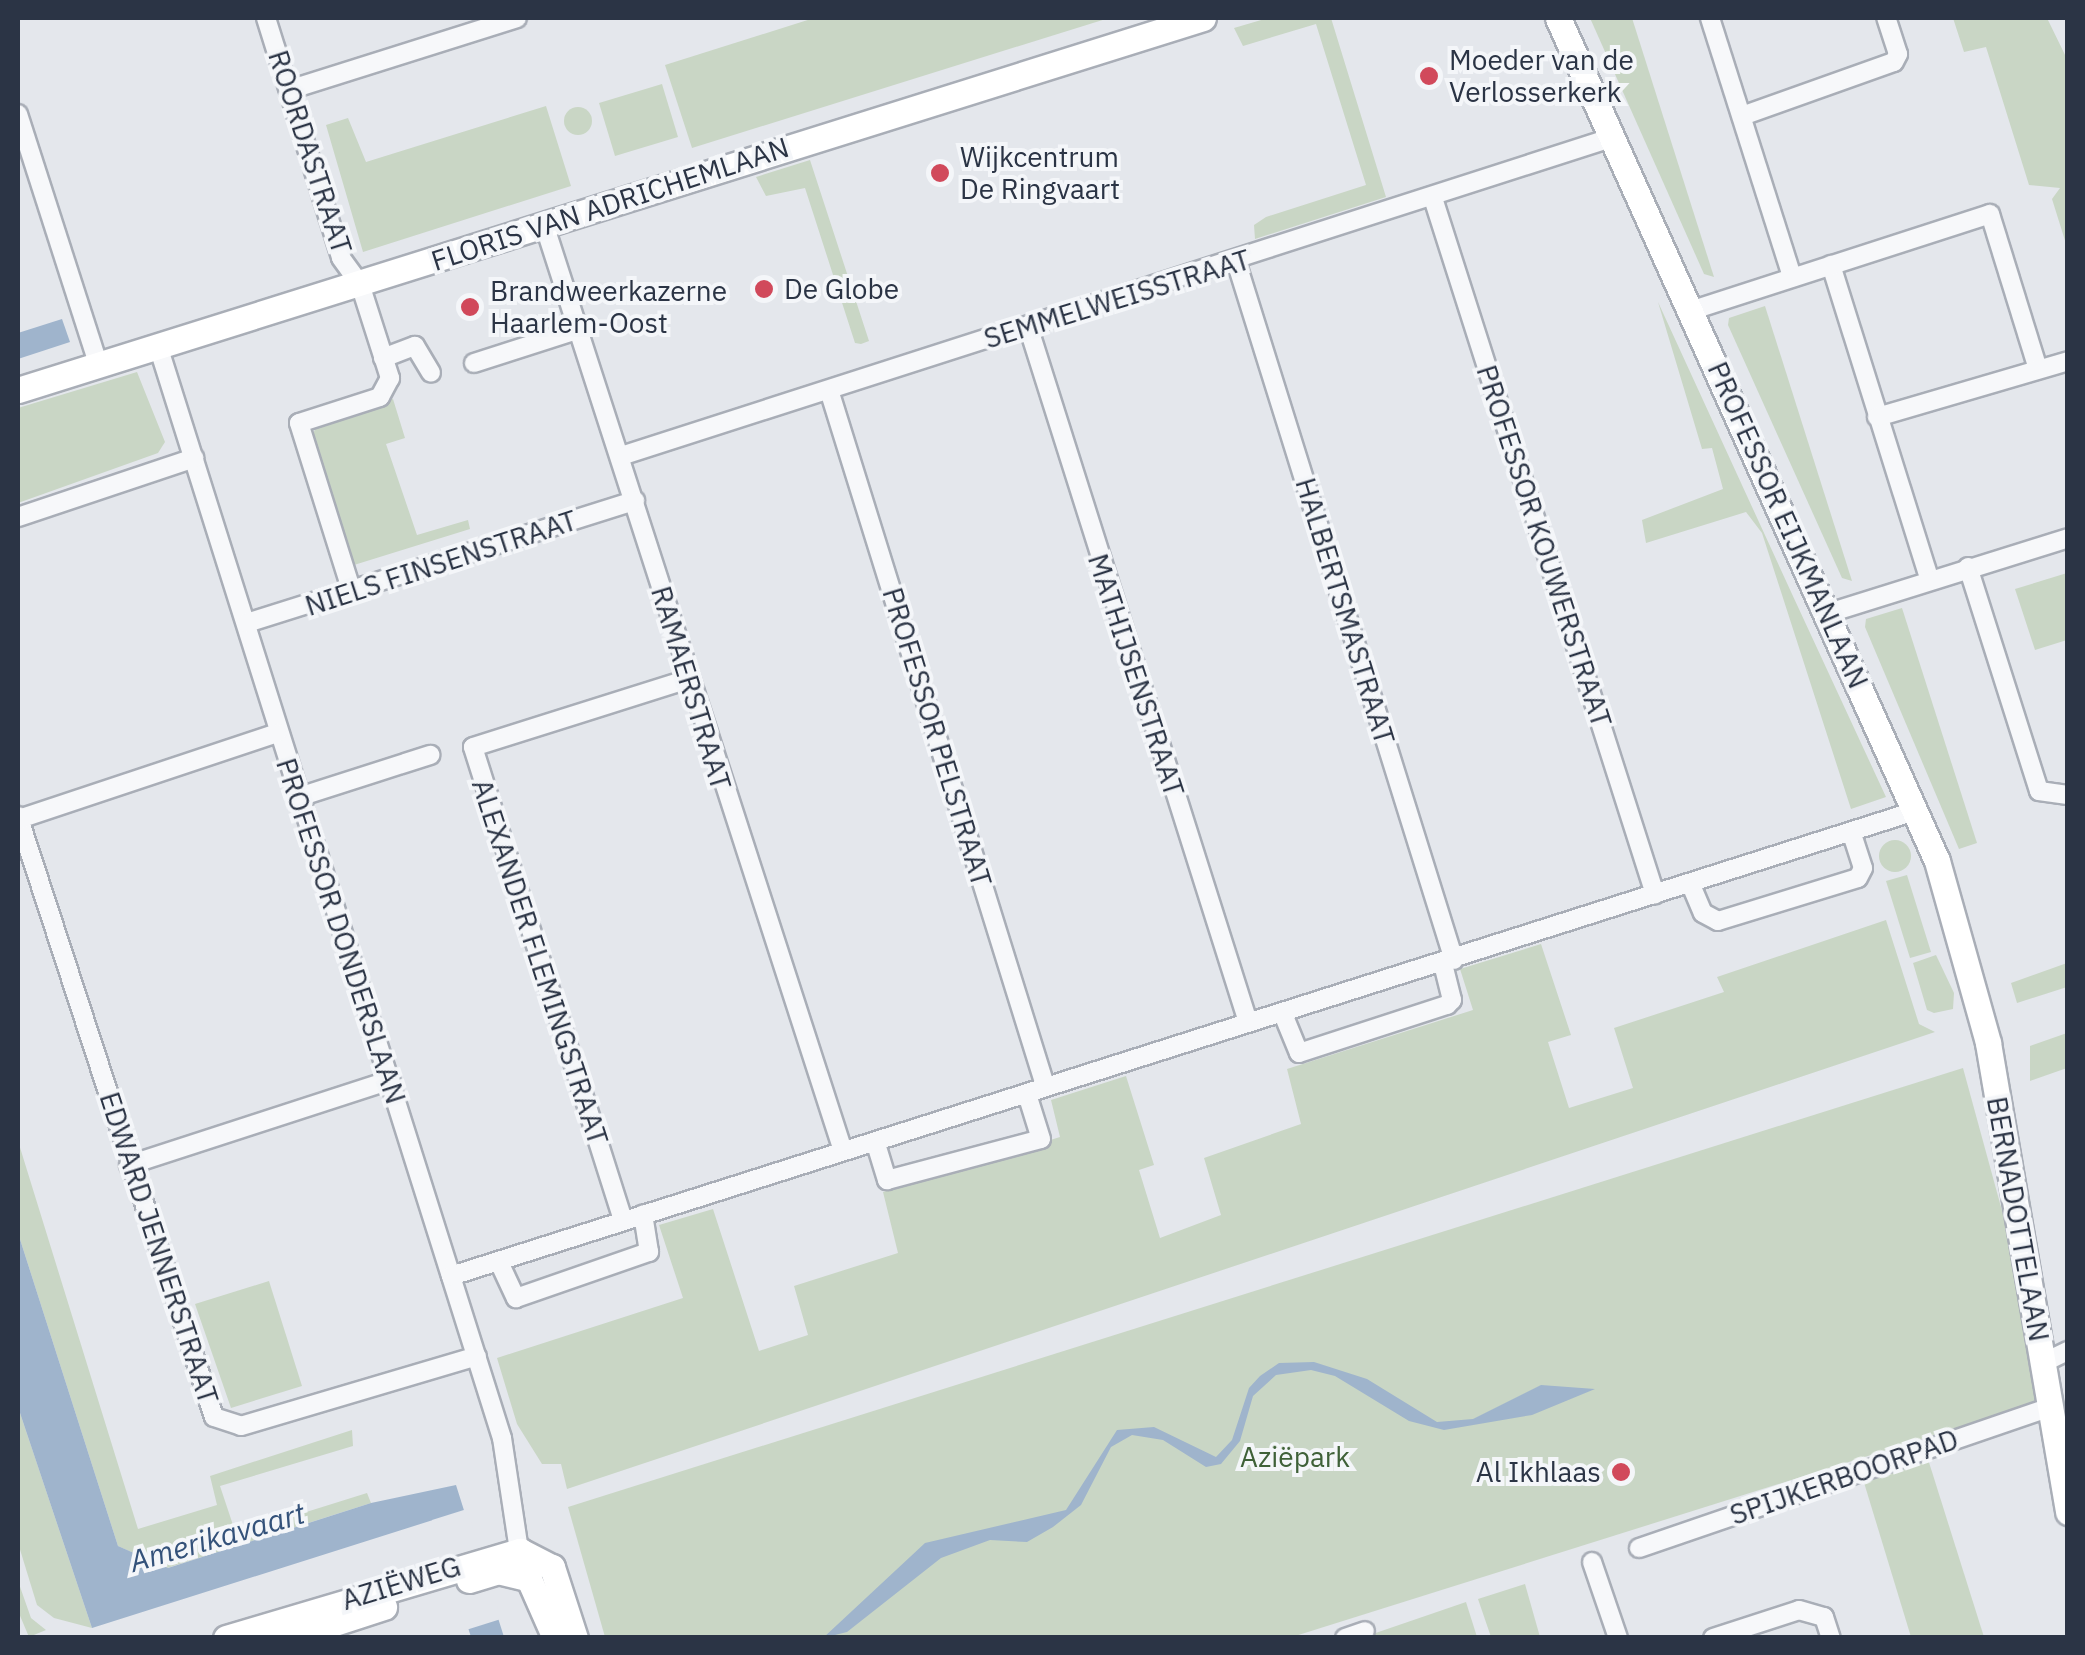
<!DOCTYPE html>
<html>
<head>
<meta charset="utf-8">
<style>
  body { margin:0 }
  #map { position:relative; width:2085px; height:1655px; overflow:hidden; background:#e4e7ec; font-family:"IBM Plex Sans",sans-serif }
  div>[style] { position:absolute }
  .green>* { inset:0; background:#c9d6c5 }
  .round { border-radius:50% }
  .water>* { inset:0; background:#9fb4cc }
  .pier>* { inset:0; background:#e4e7ec }
  .roads { filter:drop-shadow(2px 0 #a9aeb7) drop-shadow(-2px 0 #a9aeb7) drop-shadow(0 2px #a9aeb7) drop-shadow(0 -2px #a9aeb7) }
  .street>* { height:18px; margin:-9px; padding:0 9px; transform-origin:9px; border-radius:9px; background:#f7f8fa }
  .secondary>* { height:25px; margin:-12.5px; padding:0 12.5px; transform-origin:12.5px; border-radius:12.5px; background:#fff }
  .dots>* { width:28px; height:28px; translate:-50% -50%; box-sizing:border-box; border:5px solid #f4f6f9; border-radius:50% }
  span { translate:-50% -50%; white-space:nowrap; text-align:center; line-height:1.15; -webkit-text-stroke:8px #f4f6f9; paint-order:stroke }
  .poi-label { font-size:28px; color:#2b3445 }
  .left { translate:0 -50%; text-align:left }
  .right { translate:-100% -50%; text-align:right }
  .street-label { font-size:28px; color:#2b3445 }
  .park-label { font-size:28px; color:#3f6138 }
  .water-label { font-size:30px; color:#34527a; font-style:italic }
  .frame { position:absolute; inset:0; border:20px solid #2b3445; pointer-events:none }
</style>
</head>
<body>
<div id="map">
  <div class="green">
    <div style="clip-path:polygon(814px 18px,1109px 18px,692px 148px,665px 65px)"></div>
    <div style="clip-path:polygon(1268px 18px,1331px 18px,1386px 197px,1255px 239px,1254px 225px,1266px 217px,1366px 185px,1316px 24px,1243px 46px,1234px 28px)"></div>
    <div style="clip-path:polygon(1590px 18px,1632px 18px,1714px 277px,1704px 274px)"></div>
    <div style="clip-path:polygon(1953px 18px,2047px 18px,2067px 59px,2067px 247px,2052px 199px,2060px 188px,2029px 185px,1986px 47px,1964px 52px)"></div>
    <div style="clip-path:polygon(662px 84px,678px 137px,615px 156px,599px 103px)"></div>
    <div style="clip-path:polygon(546px 106px,571px 186px,363px 252px,326px 125px,348px 118px,366px 162px)"></div>
    <div class="round" style="left:564px;top:107px;width:28px;height:28px"></div>
    <div style="clip-path:polygon(810px 160px,869px 341px,861px 344px,855px 343px,805px 188px,766px 196px,756px 177px)"></div>
    <div style="clip-path:polygon(1658px 302px,1792px 594px,1886px 797px,1851px 809px,1762px 533px,1746px 512px,1646px 543px,1642px 520px,1723px 489px,1712px 448px,1702px 449px)"></div>
    <div style="clip-path:polygon(1765px 306px,1852px 581px,1842px 578px,1728px 325px,1729px 318px)"></div>
    <div style="clip-path:polygon(137px 372px,165px 442px,158px 453px,18px 503px,18px 408px)"></div>
    <div style="clip-path:polygon(393px 399px,405px 438px,386px 444px,417px 535px,468px 520px,470px 529px,354px 565px,312px 436px,318px 423px)"></div>
    <div style="clip-path:polygon(2067px 573px,2067px 640px,2035px 650px,2015px 589px)"></div>
    <div style="clip-path:polygon(1902px 608px,1977px 843px,1959px 849px,1865px 627px,1866px 619px)"></div>
    <div class="round" style="left:1879px;top:840px;width:32px;height:32px"></div>
    <div style="clip-path:polygon(1907px 875px,1931px 952px,1910px 958px,1886px 881px)"></div>
    <div style="clip-path:polygon(1886px 920px,1919px 1024px,1935px 1032px,567px 1489px,561px 1464px,542px 1464px,517px 1424px,497px 1358px,683px 1298px,659px 1225px,713px 1209px,759px 1351px,808px 1335px,794px 1286px,898px 1253px,883px 1192px,1060px 1137px,1051px 1100px,1126px 1076px,1154px 1165px,1139px 1170px,1160px 1238px,1221px 1215px,1204px 1158px,1301px 1124px,1287px 1069px,1473px 1010px,1460px 969px,1541px 944px,1571px 1035px,1548px 1042px,1569px 1108px,1633px 1088px,1614px 1028px,1724px 992px,1717px 977px)"></div>
    <div style="clip-path:polygon(1936px 955px,1954px 993px,1953px 1009px,1934px 1013px,1927px 1010px,1913px 963px)"></div>
    <div style="clip-path:polygon(2067px 963px,2067px 987px,2017px 1003px,2011px 983px)"></div>
    <div style="clip-path:polygon(2067px 1033px,2067px 1068px,2030px 1081px,2030px 1046px)"></div>
    <div style="clip-path:polygon(1963px 1068px,2004px 1218px,2036px 1403px,1292px 1637px,605px 1637px,568px 1507px)"></div>
    <div style="clip-path:polygon(18px 1141px,138px 1529px,217px 1505px,210px 1476px,352px 1430px,353px 1446px,220px 1486px,236px 1534px,367px 1493px,371px 1503px,167px 1568px,118px 1546px,18px 1233px)"></div>
    <div style="clip-path:polygon(269px 1281px,302px 1386px,231px 1408px,195px 1304px)"></div>
    <div style="clip-path:polygon(18px 1407px,92px 1628px,54px 1618px,37px 1605px,18px 1543px)"></div>
    <div style="clip-path:polygon(1927px 1456px,1984px 1637px,1911px 1637px,1862px 1476px)"></div>
    <div style="clip-path:polygon(18px 1581px,31px 1618px,46px 1630px,29px 1637px,18px 1611px)"></div>
    <div style="clip-path:polygon(1525px 1584px,1540px 1637px,1491px 1637px,1478px 1599px)"></div>
    <div style="clip-path:polygon(1466px 1602px,1477px 1637px,1361px 1638px)"></div>
  </div>
  <div class="water">
    <div style="clip-path:polygon(62px 319px,70px 342px,18px 359px,18px 333px)"></div>
    <div style="clip-path:polygon(18px 1233px,118px 1546px,168px 1568px,371px 1503px,456px 1485px,504px 1637px,471px 1637px,433px 1520px,92px 1628px,18px 1407px)"></div>
    <div style="clip-path:polygon(1314px 1362px,1367px 1379px,1437px 1422px,1473px 1419px,1541px 1385px,1595px 1389px,1532px 1415px,1444px 1430px,1409px 1421px,1335px 1376px,1311px 1370px,1276px 1375px,1253px 1396px,1240px 1441px,1221px 1464px,1206px 1467px,1163px 1440px,1132px 1435px,1111px 1447px,1081px 1505px,1053px 1527px,1027px 1542px,990px 1540px,941px 1558px,847px 1632px,823px 1638px,925px 1543px,1066px 1510px,1117px 1430px,1154px 1427px,1216px 1457px,1232px 1440px,1249px 1388px,1260px 1376px,1279px 1363px)"></div>
  </div>
  <div class="pier">
    <div style="clip-path:polygon(467px 1509px,501px 1619px,466px 1630px,432px 1520px)"></div>
  </div>
  <div class="roads">
    <div class="street">
      <div style="left:266px;top:18px;width:251px;rotate:72.6deg"></div>
      <div style="left:341px;top:258px;width:32px;rotate:54deg"></div>
      <div style="left:360px;top:284px;width:99px;rotate:72.3deg"></div>
      <div style="left:390px;top:378px;width:21px;rotate:118deg"></div>
      <div style="left:380px;top:397px;width:85px;rotate:162.2deg"></div>
      <div style="left:299px;top:423px;width:177px;rotate:72.6deg"></div>
      <div style="left:1710px;top:18px;width:272px;rotate:72.4deg"></div>
      <div style="left:289px;top:90px;width:239px;rotate:-17.5deg"></div>
      <div style="left:18px;top:114px;width:265px;rotate:72.2deg"></div>
      <div style="left:1742px;top:116px;width:161px;rotate:-19.6deg"></div>
      <div style="left:1894px;top:62px;width:9px;rotate:-63deg"></div>
      <div style="left:1898px;top:54px;width:38px;rotate:-108deg"></div>
      <div style="left:1433px;top:198px;width:731px;rotate:72.31deg"></div>
      <div style="left:544px;top:224px;width:974px;rotate:72.12deg"></div>
      <div style="left:1236px;top:261px;width:732px;rotate:72.68deg"></div>
      <div style="left:1831px;top:265px;width:327px;rotate:72.6deg"></div>
      <div style="left:1690px;top:311px;width:315px;rotate:-17.9deg"></div>
      <div style="left:1990px;top:214px;width:162px;rotate:72.8deg"></div>
      <div style="left:1028px;top:326px;width:730px;rotate:72.46deg"></div>
      <div style="left:159px;top:349px;width:1142px;rotate:72.52deg"></div>
      <div style="left:502px;top:1438px;width:127px;rotate:81.4deg"></div>
      <div style="left:383px;top:358px;width:34px;rotate:-21deg"></div>
      <div style="left:415px;top:346px;width:31px;rotate:59deg"></div>
      <div style="left:474px;top:363px;width:108px;rotate:-17.8deg"></div>
      <div style="left:829px;top:390px;width:728px;rotate:72.74deg"></div>
      <div style="left:1877px;top:417px;width:199px;rotate:-16.3deg"></div>
      <div style="left:621px;top:456px;width:1040px;rotate:-17.81deg"></div>
      <div style="left:18px;top:517px;width:186px;rotate:-18.5deg"></div>
      <div style="left:1968px;top:567px;width:235px;rotate:72.4deg"></div>
      <div style="left:2039px;top:791px;width:29px;rotate:8deg"></div>
      <div style="left:1829px;top:613px;width:250px;rotate:-17.4deg"></div>
      <div style="left:247px;top:623px;width:407px;rotate:-17.5deg"></div>
      <div style="left:299px;top:797px;width:138px;rotate:-17.8deg"></div>
      <div style="left:18px;top:816px;width:632px;rotate:71.94deg"></div>
      <div style="left:214px;top:1417px;width:28px;rotate:18deg"></div>
      <div style="left:241px;top:1426px;width:246px;rotate:-16.5deg"></div>
      <div style="left:19px;top:819px;width:272px;rotate:-18.4deg"></div>
      <div style="left:1691px;top:885px;width:30px;rotate:67deg"></div>
      <div style="left:1703px;top:913px;width:17px;rotate:28deg"></div>
      <div style="left:1718px;top:921px;width:146px;rotate:-17.1deg"></div>
      <div style="left:1858px;top:878px;width:11px;rotate:-63deg"></div>
      <div style="left:1863px;top:868px;width:36px;rotate:-108deg"></div>
      <div style="left:1283px;top:1014px;width:42px;rotate:67.7deg"></div>
      <div style="left:1299px;top:1053px;width:156px;rotate:-18deg"></div>
      <div style="left:1447px;top:1005px;width:7px;rotate:-45deg"></div>
      <div style="left:1452px;top:1000px;width:38px;rotate:-104deg"></div>
      <div style="left:876px;top:1144px;width:38px;rotate:73deg"></div>
      <div style="left:887px;top:1180px;width:159px;rotate:-14.9deg"></div>
      <div style="left:1041px;top:1139px;width:47px;rotate:-107.3deg"></div>
      <div style="left:129px;top:1165px;width:275px;rotate:-18deg"></div>
      <div style="left:623px;top:1220px;width:496px;rotate:-107.6deg"></div>
      <div style="left:473px;top:747px;width:226px;rotate:-17.5deg"></div>
      <div style="left:499px;top:1262px;width:40px;rotate:65deg"></div>
      <div style="left:516px;top:1298px;width:141px;rotate:-19.1deg"></div>
      <div style="left:649px;top:1252px;width:38px;rotate:-99deg"></div>
      <div style="left:451px;top:1276px;width:1539px;rotate:-17.62deg"></div>
      <div style="left:2043px;top:1363px;width:28px;rotate:-26deg"></div>
      <div style="left:1639px;top:1548px;width:433px;rotate:-18.9deg"></div>
      <div style="left:1592px;top:1562px;width:80px;rotate:71.1deg"></div>
      <div style="left:1345px;top:1638px;width:21px;rotate:-19deg"></div>
      <div style="left:1713px;top:1638px;width:90px;rotate:-18deg"></div>
      <div style="left:1799px;top:1610px;width:26px;rotate:16deg"></div>
      <div style="left:1824px;top:1617px;width:22px;rotate:72deg"></div>
    </div>
    <div class="secondary">
      <div style="left:1558px;top:18px;width:924px;rotate:65.79deg"></div>
      <div style="left:1937px;top:861px;width:189px;rotate:74.3deg"></div>
      <div style="left:1988px;top:1043px;width:476px;rotate:80.3deg"></div>
      <div style="left:18px;top:390px;width:1242px;rotate:-17.43deg"></div>
      <div style="left:469px;top:1580px;width:30px;rotate:-17deg"></div>
      <div style="left:498px;top:1571px;width:32px;rotate:14deg"></div>
      <div style="left:529px;top:1579px;width:64px;rotate:66.2deg"></div>
      <div style="left:226px;top:1638px;width:307px;rotate:-16.5deg"></div>
      <div style="left:520px;top:1551px;width:36px;rotate:27deg"></div>
      <div style="left:552px;top:1567px;width:75px;rotate:72.1deg"></div>
      <div style="left:288px;top:1638px;width:101px;rotate:-17.9deg"></div>
    </div>
  </div>
  <div class="dots">
    <div style="left:1429px;top:76px;background:#d1495b"></div>
    <div style="left:940px;top:173px;background:#d1495b"></div>
    <div style="left:764px;top:289px;background:#d1495b"></div>
    <div style="left:470px;top:307px;background:#d1495b"></div>
    <div style="left:1621px;top:1472px;background:#d1495b"></div>
  </div>
  <div class="poi-label">
    <span class="left" style="left:1449px;top:76px">Moeder van de<br>Verlosserkerk</span>
    <span class="left" style="left:960px;top:173px">Wijkcentrum<br>De Ringvaart</span>
    <span class="left" style="left:784px;top:289px">De Globe</span>
    <span class="left" style="left:490px;top:307px">Brandweerkazerne<br>Haarlem-Oost</span>
    <span class="right" style="left:1601px;top:1472px">Al Ikhlaas</span>
  </div>
  <div class="street-label">
    <span style="left:310px;top:152px;rotate:72deg">ROORDASTRAAT</span>
    <span style="left:610px;top:204px;rotate:-18deg">FLORIS VAN ADRICHEMLAAN</span>
    <span style="left:1117px;top:299px;rotate:-17deg">SEMMELWEISSTRAAT</span>
    <span style="left:1788px;top:525px;rotate:66deg">PROFESSOR EIJKMANLAAN</span>
    <span style="left:1544px;top:546px;rotate:72deg">PROFESSOR KOUWERSTRAAT</span>
    <span style="left:441px;top:563px;rotate:-18deg">NIELS FINSENSTRAAT</span>
    <span style="left:1345px;top:611px;rotate:73deg">HALBERTSMASTRAAT</span>
    <span style="left:1136px;top:675px;rotate:72deg">MATHIJSENSTRAAT</span>
    <span style="left:691px;top:688px;rotate:73deg">RAMAERSTRAAT</span>
    <span style="left:937px;top:737px;rotate:73deg">PROFESSOR PELSTRAAT</span>
    <span style="left:341px;top:931px;rotate:72deg">PROFESSOR DONDERSLAAN</span>
    <span style="left:540px;top:962px;rotate:72deg">ALEXANDER FLEMINGSTRAAT</span>
    <span style="left:2018px;top:1219px;rotate:80deg">BERNADOTTELAAN</span>
    <span style="left:159px;top:1248px;rotate:72deg">EDWARD JENNERSTRAAT</span>
    <span style="left:1844px;top:1477px;rotate:-19deg">SPIJKERBOORPAD</span>
    <span style="left:401px;top:1583px;rotate:-17deg">AZIËWEG</span>
  </div>
  <div class="park-label">
    <span style="left:1295px;top:1457px">Aziëpark</span>
  </div>
  <div class="water-label">
    <span style="left:217px;top:1537px;rotate:-16deg">Amerikavaart</span>
  </div>
  <div class="frame"></div>
</div>
</body>
</html>
